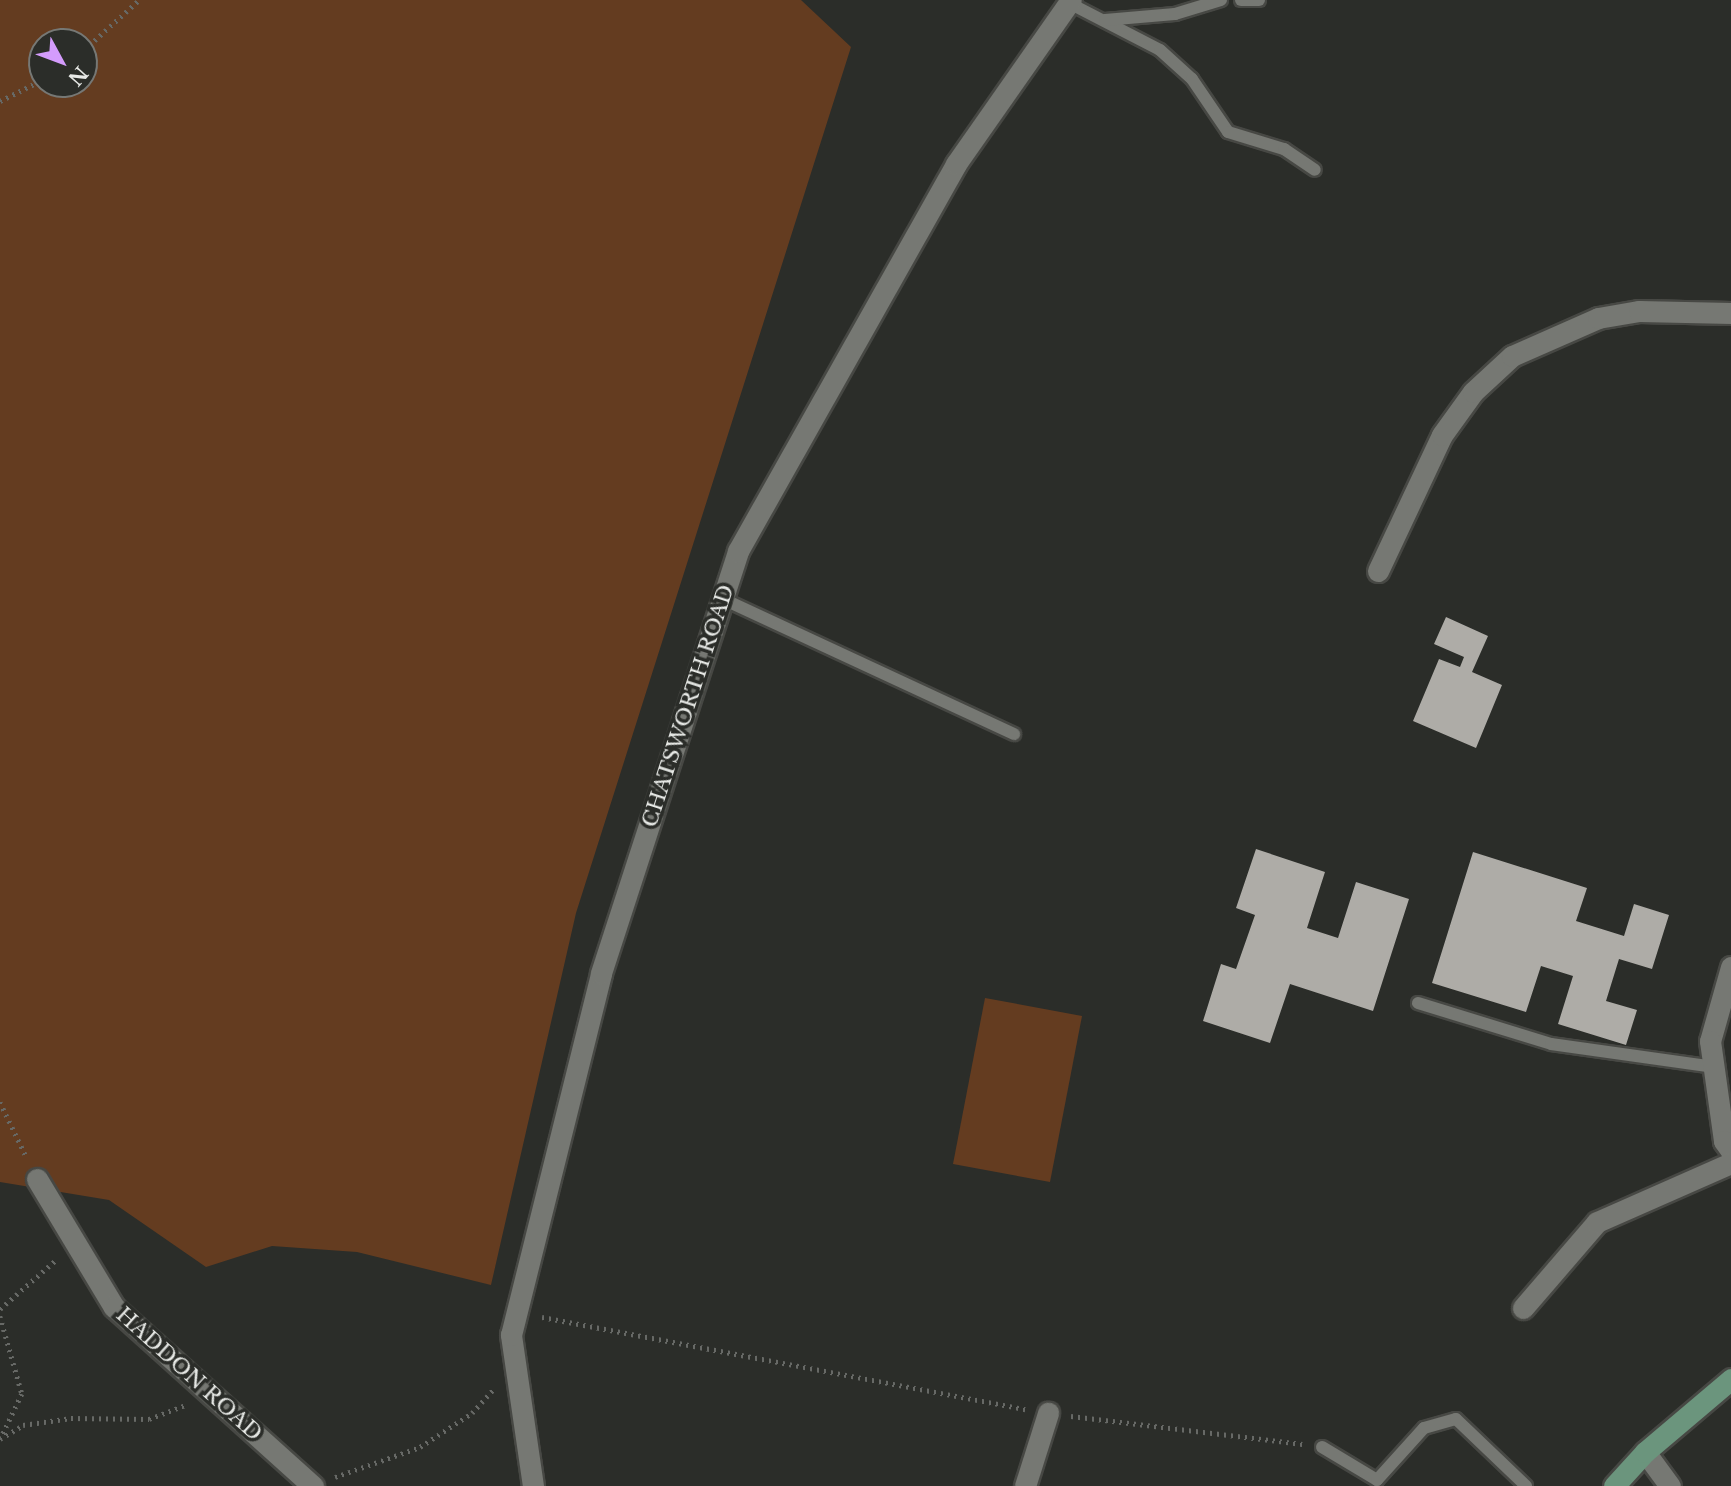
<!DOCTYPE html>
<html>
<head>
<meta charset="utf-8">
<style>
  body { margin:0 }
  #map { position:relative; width:1731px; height:1486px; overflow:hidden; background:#2b2d29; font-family:"Libre Baskerville",serif }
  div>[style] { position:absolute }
  .green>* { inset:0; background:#643c20 }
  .building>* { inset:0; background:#aeaca7 }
  .path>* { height:4.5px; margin-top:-2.25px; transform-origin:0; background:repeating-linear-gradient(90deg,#676966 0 2px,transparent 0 7px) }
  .roads { filter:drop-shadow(2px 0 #474844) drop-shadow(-2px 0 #474844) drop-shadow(0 2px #474844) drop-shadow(0 -2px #474844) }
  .lane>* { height:12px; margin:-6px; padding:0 6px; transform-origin:6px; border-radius:6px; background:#767873 }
  .street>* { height:21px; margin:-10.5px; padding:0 10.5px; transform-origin:10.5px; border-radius:10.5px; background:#767873 }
  .primary>* { height:21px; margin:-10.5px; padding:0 10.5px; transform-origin:10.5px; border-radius:10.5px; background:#6b957d }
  span { translate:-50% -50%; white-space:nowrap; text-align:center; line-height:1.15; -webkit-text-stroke:7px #2b2d29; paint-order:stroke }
  .street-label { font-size:21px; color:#e7e9e6 }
  .north { position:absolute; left:28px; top:28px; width:70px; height:70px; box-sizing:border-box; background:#2b2d29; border:2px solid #767875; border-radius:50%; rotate:131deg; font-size:19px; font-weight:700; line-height:28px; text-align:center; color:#e7e9e6 }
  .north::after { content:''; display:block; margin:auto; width:24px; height:32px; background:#d49cfc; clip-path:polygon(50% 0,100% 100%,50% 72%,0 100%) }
</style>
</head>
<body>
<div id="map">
  <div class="green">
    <div style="clip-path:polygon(evenodd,0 0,801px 0,851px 47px,576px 913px,491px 1285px,357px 1252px,272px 1246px,206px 1267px,109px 1200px,0 1182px,0 0,42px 42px,84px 42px,84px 84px,42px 84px,42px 42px)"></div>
    <div style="clip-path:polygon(985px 998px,1082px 1016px,1050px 1182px,953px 1164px)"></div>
  </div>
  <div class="building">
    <div style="clip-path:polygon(1446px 617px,1488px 636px,1472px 672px,1502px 685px,1476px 748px,1413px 721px,1439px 659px,1460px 667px,1464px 657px,1434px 644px)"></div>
    <div style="clip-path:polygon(1256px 849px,1325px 872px,1307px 928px,1338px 938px,1356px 882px,1409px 899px,1373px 1011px,1290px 984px,1270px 1043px,1203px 1021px,1221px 964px,1236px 969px,1255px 915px,1236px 908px)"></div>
    <div style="clip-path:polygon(1473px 852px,1587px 888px,1576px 921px,1624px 936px,1634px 904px,1669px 915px,1652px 969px,1619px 959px,1606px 1001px,1637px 1010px,1626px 1045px,1558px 1024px,1573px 976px,1541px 966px,1526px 1012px,1432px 983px)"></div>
  </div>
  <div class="path">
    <div style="left:84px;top:50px;width:74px;rotate:-42.3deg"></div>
    <div style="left:0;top:101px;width:47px;rotate:-26.6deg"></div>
    <div style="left:0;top:1102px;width:62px;rotate:64.3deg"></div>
    <div style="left:0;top:1309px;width:76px;rotate:-41.3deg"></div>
    <div style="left:0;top:1316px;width:81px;rotate:74.2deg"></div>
    <div style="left:22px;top:1394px;width:49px;rotate:115.5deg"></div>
    <div style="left:542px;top:1317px;width:492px;rotate:10.8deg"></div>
    <div style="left:1071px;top:1416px;width:233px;rotate:6.9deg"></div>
    <div style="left:0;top:1439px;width:27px;rotate:-31deg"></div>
    <div style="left:23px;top:1425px;width:49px;rotate:-8.3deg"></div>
    <div style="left:71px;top:1418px;width:78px;rotate:0.7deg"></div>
    <div style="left:149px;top:1419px;width:39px;rotate:-21deg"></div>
    <div style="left:335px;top:1477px;width:90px;rotate:-19.4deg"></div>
    <div style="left:420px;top:1447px;width:62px;rotate:-33.2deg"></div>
    <div style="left:472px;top:1413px;width:31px;rotate:-48deg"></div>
  </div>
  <div class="roads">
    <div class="lane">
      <div style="left:1241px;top:0;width:18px"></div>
      <div style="left:1069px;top:3px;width:102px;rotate:27.3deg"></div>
      <div style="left:1160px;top:50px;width:43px;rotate:42.2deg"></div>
      <div style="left:1192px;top:79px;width:64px;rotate:55.8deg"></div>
      <div style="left:1228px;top:132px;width:59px;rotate:16.9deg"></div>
      <div style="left:1284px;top:149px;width:37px;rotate:34deg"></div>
      <div style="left:1105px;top:20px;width:70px;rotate:-4.9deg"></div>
      <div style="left:1175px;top:14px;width:48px;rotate:-16.9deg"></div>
      <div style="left:723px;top:599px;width:321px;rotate:24.9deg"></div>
      <div style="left:1418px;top:1003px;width:139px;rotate:17.1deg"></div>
      <div style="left:1551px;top:1044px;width:165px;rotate:8deg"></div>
      <div style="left:1322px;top:1447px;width:64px;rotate:31deg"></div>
      <div style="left:1377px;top:1480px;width:70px;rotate:-47.9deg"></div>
      <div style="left:1424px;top:1428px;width:33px;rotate:-16deg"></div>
      <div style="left:1456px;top:1419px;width:97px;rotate:43.7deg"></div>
    </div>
    <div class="street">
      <div style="left:1378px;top:571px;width:150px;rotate:-64.8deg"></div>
      <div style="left:1442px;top:435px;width:53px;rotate:-54.2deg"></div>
      <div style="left:1473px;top:392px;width:53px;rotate:-42.7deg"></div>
      <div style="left:1512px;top:356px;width:94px;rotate:-23.8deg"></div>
      <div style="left:1598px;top:318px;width:42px;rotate:-9.7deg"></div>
      <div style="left:1639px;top:311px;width:92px;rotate:1.2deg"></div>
      <div style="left:1731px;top:967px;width:77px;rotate:105.8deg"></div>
      <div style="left:1710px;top:1041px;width:101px;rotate:82deg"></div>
      <div style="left:1724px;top:1141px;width:12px;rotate:55deg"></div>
      <div style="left:37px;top:1179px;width:149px;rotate:59deg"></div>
      <div style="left:114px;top:1307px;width:268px;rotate:42deg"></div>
      <div style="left:1523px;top:1308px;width:113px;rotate:-49.3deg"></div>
      <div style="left:1597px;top:1222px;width:146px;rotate:-23.8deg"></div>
      <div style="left:1645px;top:1452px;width:42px;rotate:53.7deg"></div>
      <div style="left:533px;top:1486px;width:153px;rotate:-98.3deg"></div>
      <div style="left:511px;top:1335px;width:373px;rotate:-76deg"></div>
      <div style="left:601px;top:973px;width:444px;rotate:-72deg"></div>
      <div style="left:738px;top:551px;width:444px;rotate:-60.6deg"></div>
      <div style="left:956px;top:164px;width:200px;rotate:-55deg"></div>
      <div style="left:1025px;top:1486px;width:77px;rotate:-72.5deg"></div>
    </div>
    <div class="primary">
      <div style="left:1614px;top:1486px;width:46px;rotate:-47.6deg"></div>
      <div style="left:1645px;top:1452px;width:113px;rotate:-40.3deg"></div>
    </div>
  </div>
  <div class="street-label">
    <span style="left:688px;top:706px;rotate:-72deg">CHATSWORTH ROAD</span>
    <span style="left:189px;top:1374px;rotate:42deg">HADDON ROAD</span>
  </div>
  <div class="north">N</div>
</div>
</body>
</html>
